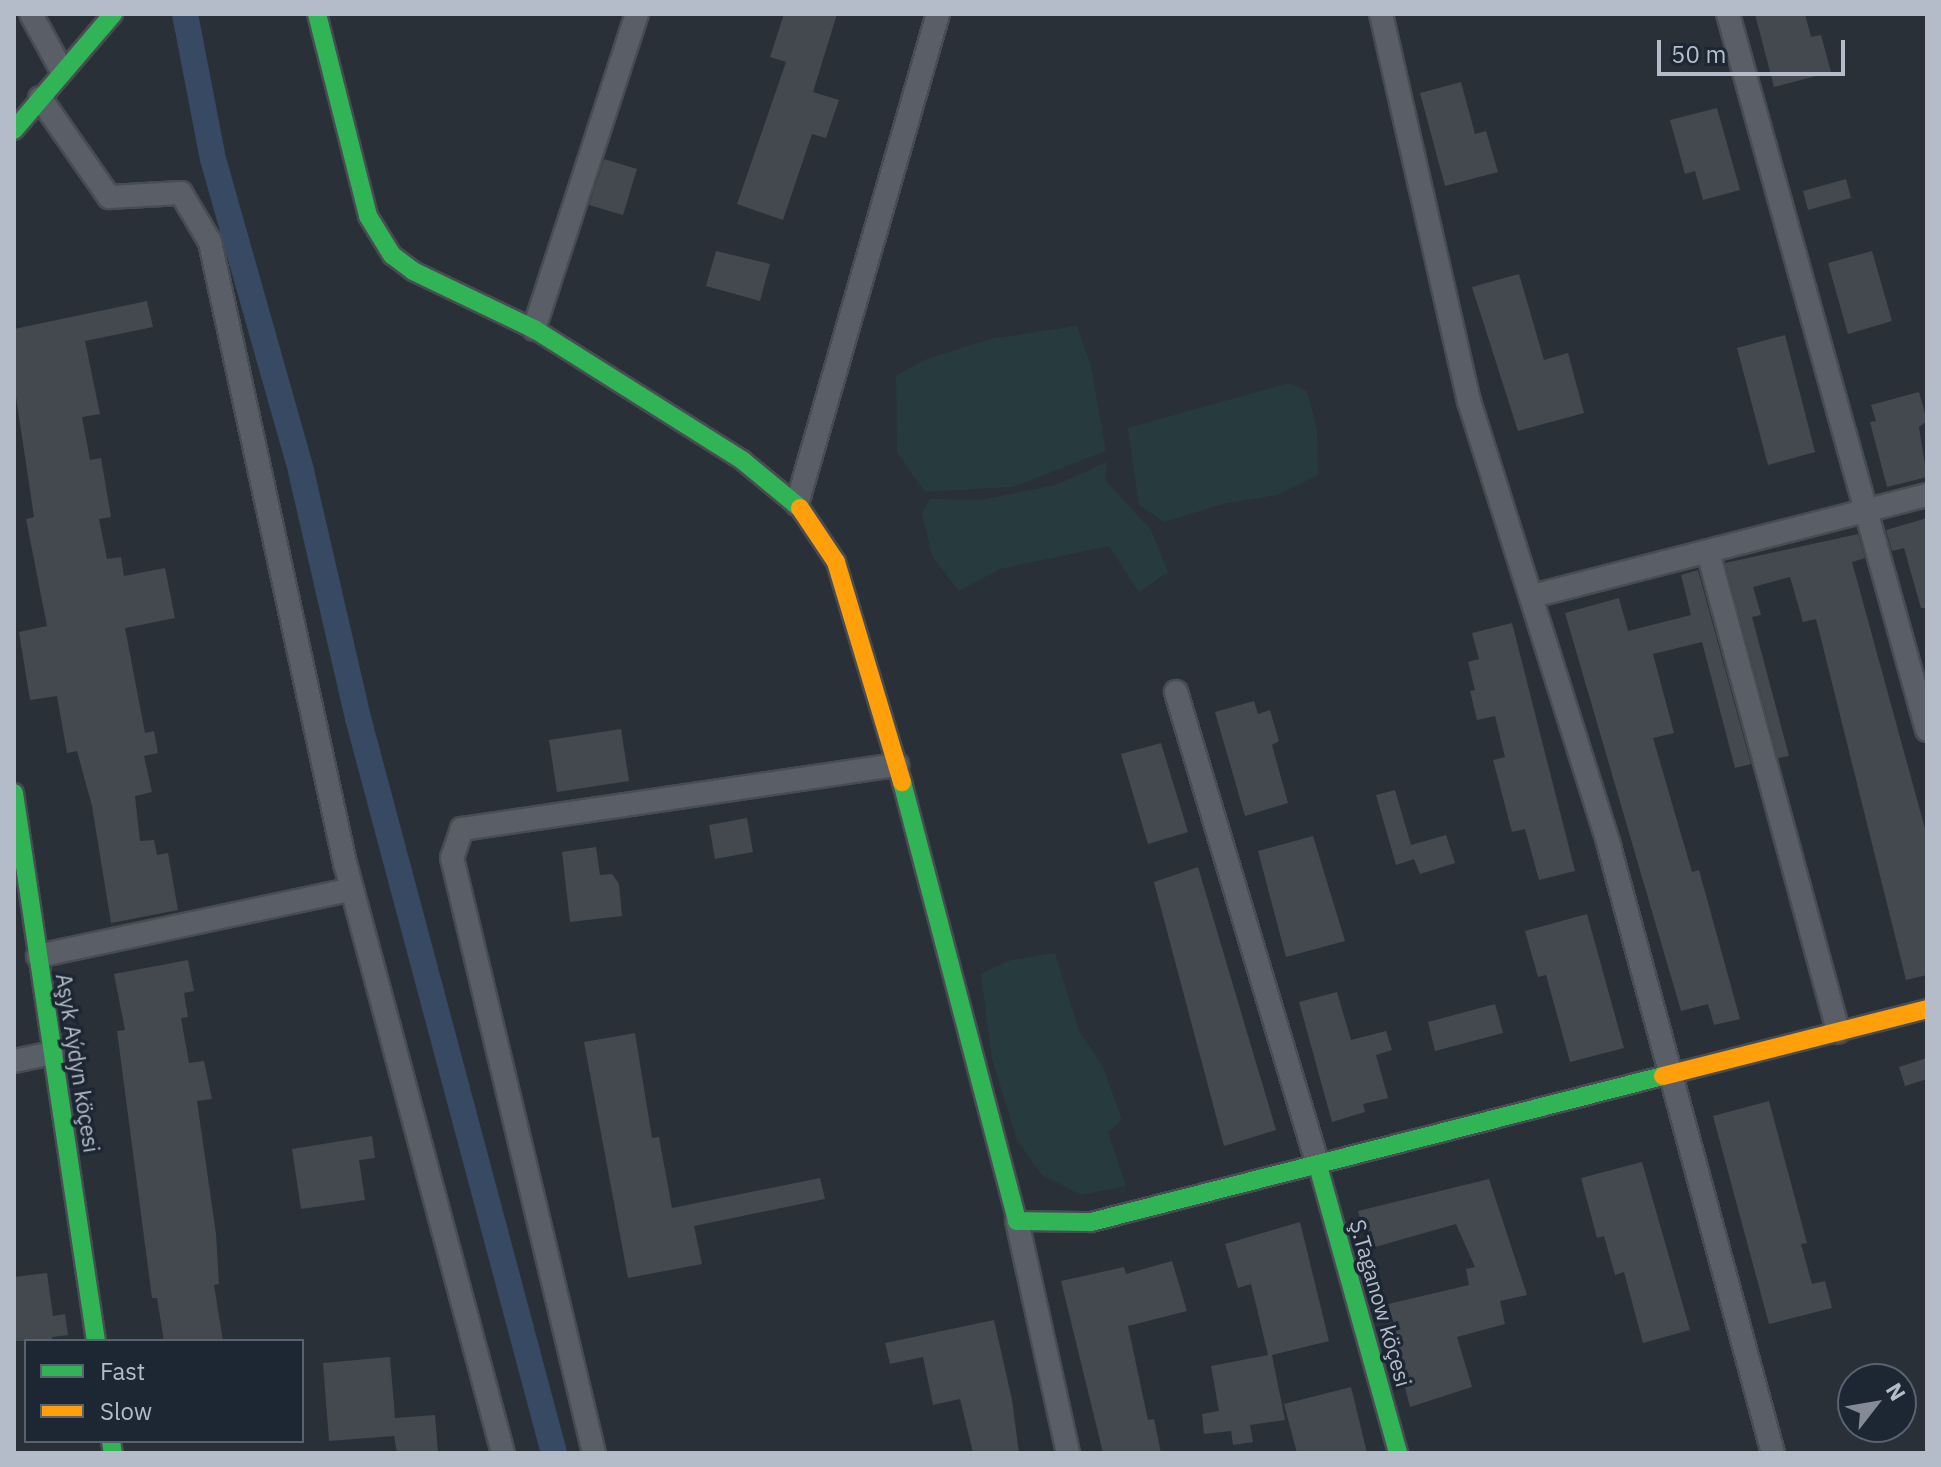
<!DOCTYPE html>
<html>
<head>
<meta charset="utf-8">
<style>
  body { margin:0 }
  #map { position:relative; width:1941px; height:1467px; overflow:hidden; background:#2a3038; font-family:"IBM Plex Sans",sans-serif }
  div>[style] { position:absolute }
  .green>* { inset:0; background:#273a3e }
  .canal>* { height:26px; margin:-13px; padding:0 13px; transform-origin:13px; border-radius:13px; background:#384963 }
  .building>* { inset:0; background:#444950 }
  .roads { filter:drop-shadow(2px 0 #484c53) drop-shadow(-2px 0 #484c53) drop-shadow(0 2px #484c53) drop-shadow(0 -2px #484c53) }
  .street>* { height:22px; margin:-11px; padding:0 11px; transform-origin:11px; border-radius:11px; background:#5a5e66 }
  .fast>* { height:18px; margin:-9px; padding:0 9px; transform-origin:9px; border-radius:9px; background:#30b455 }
  .slow>* { height:18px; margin:-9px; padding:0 9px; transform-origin:9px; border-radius:9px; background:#ff9f0a }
  span { translate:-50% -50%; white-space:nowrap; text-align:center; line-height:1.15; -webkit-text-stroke:7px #1d2633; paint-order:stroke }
  .street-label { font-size:22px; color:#b4bcc9 }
  .frame { position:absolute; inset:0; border:16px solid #b4bcc9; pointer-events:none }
  .legend { position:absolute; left:24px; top:1339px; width:280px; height:104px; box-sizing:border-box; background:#1d2633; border:2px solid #59626f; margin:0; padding:10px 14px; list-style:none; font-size:24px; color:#b4bcc9 }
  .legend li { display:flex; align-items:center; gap:16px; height:40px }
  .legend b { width:40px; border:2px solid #59626f }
  .north { position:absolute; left:1837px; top:1363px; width:80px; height:80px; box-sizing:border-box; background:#1d2633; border:2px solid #59626f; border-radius:50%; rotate:59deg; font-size:22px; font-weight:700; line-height:32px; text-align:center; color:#b4bcc9 }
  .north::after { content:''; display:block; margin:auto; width:28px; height:36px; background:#848b96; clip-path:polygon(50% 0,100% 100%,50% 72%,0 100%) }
  .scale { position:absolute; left:1657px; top:40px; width:188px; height:36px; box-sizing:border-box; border:4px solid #b4bcc9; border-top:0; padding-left:10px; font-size:24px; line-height:28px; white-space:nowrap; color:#b4bcc9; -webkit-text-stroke:6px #1d2633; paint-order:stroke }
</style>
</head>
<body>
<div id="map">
  <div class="green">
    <div style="clip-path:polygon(1077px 326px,1091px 366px,1106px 451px,1013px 487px,925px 492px,897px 452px,896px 376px,924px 360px,990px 339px)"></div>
    <div style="clip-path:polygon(1289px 383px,1307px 391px,1317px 429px,1318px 475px,1277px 495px,1223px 504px,1164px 522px,1139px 505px,1128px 428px)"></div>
    <div style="clip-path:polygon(1107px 462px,1105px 480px,1151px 530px,1168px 572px,1139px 592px,1109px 546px,1000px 569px,959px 591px,932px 556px,922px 513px,930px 499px,980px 500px,1056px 485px)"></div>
    <div style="clip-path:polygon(1055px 953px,1079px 1031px,1103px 1067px,1122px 1120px,1108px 1132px,1126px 1186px,1081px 1195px,1042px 1175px,1017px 1140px,992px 1059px,981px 974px,1011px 960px)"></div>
  </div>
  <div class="canal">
    <div style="left:185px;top:14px;width:148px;rotate:79.1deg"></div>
    <div style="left:213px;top:159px;width:324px;rotate:74.2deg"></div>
    <div style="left:301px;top:471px;width:253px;rotate:77deg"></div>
    <div style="left:358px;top:718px;width:761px;rotate:75.07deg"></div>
  </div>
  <div class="building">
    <div style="clip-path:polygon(784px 14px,837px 14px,813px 92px,839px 100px,826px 138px,812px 134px,783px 220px,737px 204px,786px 62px,770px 57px)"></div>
    <div style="clip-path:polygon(1755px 14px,1805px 14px,1811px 37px,1821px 35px,1831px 72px,1774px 87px)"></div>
    <div style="clip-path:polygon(1461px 82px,1475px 134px,1486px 131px,1498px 172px,1445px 186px,1420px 93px)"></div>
    <div style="clip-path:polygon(1717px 108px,1740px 190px,1703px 200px,1695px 171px,1685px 174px,1670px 120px)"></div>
    <div style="clip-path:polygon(604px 159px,637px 169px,623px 215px,589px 205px)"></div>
    <div style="clip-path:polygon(1846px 179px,1851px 198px,1808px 210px,1803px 191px)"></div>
    <div style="clip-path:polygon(716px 251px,770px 264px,760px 301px,706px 286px)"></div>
    <div style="clip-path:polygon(1872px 251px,1892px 321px,1848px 334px,1828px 263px)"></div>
    <div style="clip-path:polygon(1519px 274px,1544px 360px,1568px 353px,1584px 413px,1518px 431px,1472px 287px)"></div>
    <div style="clip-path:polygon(147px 301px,153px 327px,85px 341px,100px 414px,82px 417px,90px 460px,101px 458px,111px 517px,99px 519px,107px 559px,121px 557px,124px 576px,165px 568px,175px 618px,125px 628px,145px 733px,154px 731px,158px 753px,144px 756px,152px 792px,135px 796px,140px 841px,154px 840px,157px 855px,168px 853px,178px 910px,111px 923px,92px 806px,77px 751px,67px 753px,57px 696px,30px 700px,19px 632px,47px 626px,26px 519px,34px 517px,14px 384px,14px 329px)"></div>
    <div style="clip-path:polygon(1785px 335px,1815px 452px,1768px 465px,1737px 348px)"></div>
    <div style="clip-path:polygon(1919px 392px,1927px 421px,1919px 427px,1927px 477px,1887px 487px,1870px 422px,1876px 421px,1871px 405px)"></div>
    <div style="clip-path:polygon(1927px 518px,1927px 608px,1921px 608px,1904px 548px,1892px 551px,1886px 530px)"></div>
    <div style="clip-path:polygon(1858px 534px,1865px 558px,1852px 562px,1927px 836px,1927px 975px,1906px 980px,1816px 619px,1803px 622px,1790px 577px,1753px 587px,1761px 615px,1752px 617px,1789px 756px,1778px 758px,1725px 563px)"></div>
    <div style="clip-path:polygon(1698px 570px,1751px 764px,1735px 768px,1702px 642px,1653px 654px,1674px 733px,1653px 738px,1692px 872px,1699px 870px,1740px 1019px,1714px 1025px,1708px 1004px,1681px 1011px,1565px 613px,1619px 598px,1628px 631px,1691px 615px,1681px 575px)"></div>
    <div style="clip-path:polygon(1512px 623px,1575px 871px,1539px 880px,1525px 829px,1512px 832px,1493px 760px,1505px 757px,1495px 716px,1477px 720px,1470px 691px,1475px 690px,1468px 662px,1479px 659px,1472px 633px)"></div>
    <div style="clip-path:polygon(1254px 701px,1258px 714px,1270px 710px,1279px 741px,1272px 745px,1288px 803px,1245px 816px,1215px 712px)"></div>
    <div style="clip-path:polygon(621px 729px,629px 781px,557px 792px,549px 740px)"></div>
    <div style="clip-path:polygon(1161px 743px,1188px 832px,1148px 844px,1121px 754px)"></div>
    <div style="clip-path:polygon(1395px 790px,1411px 845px,1446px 835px,1455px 863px,1420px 874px,1414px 859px,1396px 865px,1376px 795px)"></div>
    <div style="clip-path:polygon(747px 818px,753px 852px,715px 859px,709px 825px)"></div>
    <div style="clip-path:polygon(1313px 836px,1345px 941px,1286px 957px,1258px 851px)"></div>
    <div style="clip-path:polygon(596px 847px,600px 875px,612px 874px,619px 884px,622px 916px,570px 922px,562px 852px)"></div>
    <div style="clip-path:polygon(1198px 867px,1276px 1130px,1224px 1146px,1154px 882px)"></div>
    <div style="clip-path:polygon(1587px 914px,1624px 1048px,1570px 1062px,1546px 975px,1538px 977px,1525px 931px)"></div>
    <div style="clip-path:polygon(188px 960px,194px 991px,184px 993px,188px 1017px,181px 1018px,189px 1063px,204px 1061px,212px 1099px,197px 1101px,216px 1234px,219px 1284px,214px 1285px,223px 1341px,164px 1341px,157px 1298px,152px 1298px,117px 1031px,125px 1030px,114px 974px)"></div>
    <div style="clip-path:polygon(1337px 992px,1351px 1040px,1386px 1031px,1392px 1050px,1376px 1055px,1388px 1098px,1363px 1104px,1365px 1112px,1332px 1122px,1299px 1002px)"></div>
    <div style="clip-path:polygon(1495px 1004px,1503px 1033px,1435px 1051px,1428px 1022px)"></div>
    <div style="clip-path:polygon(635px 1033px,652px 1138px,659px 1137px,672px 1208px,820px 1178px,825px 1199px,694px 1226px,702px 1264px,628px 1278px,584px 1042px)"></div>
    <div style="clip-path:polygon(1927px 1058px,1927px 1079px,1905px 1086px,1899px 1067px)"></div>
    <div style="clip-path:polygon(1769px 1101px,1807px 1243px,1801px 1244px,1812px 1284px,1825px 1281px,1832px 1308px,1769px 1324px,1713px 1116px)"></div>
    <div style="clip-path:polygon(372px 1136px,375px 1158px,359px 1160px,365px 1200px,301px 1209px,292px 1149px)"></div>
    <div style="clip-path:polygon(1642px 1162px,1690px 1330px,1643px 1343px,1624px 1272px,1615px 1275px,1604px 1236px,1597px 1238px,1581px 1178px)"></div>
    <div style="clip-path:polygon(1489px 1179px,1527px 1295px,1500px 1301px,1505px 1324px,1457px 1337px,1472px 1387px,1410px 1407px,1384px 1305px,1469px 1285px,1466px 1269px,1475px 1267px,1456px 1224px,1368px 1249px,1358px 1211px)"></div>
    <div style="clip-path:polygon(1300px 1222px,1329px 1341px,1272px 1355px,1285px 1420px,1250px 1425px,1253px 1442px,1233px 1445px,1231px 1431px,1204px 1434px,1202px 1414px,1219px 1411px,1211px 1366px,1268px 1355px,1251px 1284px,1238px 1288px,1225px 1244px)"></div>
    <div style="clip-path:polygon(1172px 1261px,1187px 1311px,1128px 1326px,1148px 1420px,1154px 1419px,1161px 1453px,1103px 1453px,1061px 1281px,1124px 1267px,1126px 1274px)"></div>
    <div style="clip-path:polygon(47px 1273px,53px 1316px,65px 1314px,68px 1335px,52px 1337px,52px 1341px,14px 1341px,14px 1277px)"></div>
    <div style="clip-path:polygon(994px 1320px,1012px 1400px,1019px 1453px,973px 1453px,960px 1399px,933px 1405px,923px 1357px,890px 1364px,885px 1343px)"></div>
    <div style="clip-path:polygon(390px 1357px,395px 1418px,435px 1415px,438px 1453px,397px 1453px,394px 1436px,329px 1441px,323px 1363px)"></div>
    <div style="clip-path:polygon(1351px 1387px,1367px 1453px,1297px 1453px,1284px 1404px)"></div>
  </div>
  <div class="roads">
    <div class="street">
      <div style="left:31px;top:14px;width:63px;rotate:61.4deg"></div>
      <div style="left:1381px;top:14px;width:397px;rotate:77.2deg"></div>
      <div style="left:1469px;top:401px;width:467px;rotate:72.5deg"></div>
      <div style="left:1609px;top:846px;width:629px;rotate:74.88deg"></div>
      <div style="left:1728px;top:14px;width:743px;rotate:74.47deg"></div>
      <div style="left:40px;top:98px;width:121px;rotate:55.1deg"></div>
      <div style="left:109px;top:197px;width:72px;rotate:-3.2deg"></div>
      <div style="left:181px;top:193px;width:57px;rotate:59.4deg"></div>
      <div style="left:210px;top:242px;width:636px;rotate:77.74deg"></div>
      <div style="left:345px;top:863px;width:611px;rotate:75.01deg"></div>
      <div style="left:534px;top:329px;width:331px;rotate:-71.9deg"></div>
      <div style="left:797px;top:504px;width:510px;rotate:-73.95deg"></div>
      <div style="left:1708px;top:552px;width:497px;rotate:74.8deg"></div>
      <div style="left:1533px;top:596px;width:407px;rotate:-14.4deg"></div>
      <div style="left:1176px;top:692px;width:495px;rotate:73.3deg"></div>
      <div style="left:38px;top:956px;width:321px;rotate:-12deg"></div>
      <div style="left:14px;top:1061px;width:39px;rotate:-12deg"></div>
      <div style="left:1017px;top:1221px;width:238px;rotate:77.6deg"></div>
      <div style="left:594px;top:1453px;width:612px;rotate:-103.42deg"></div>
      <div style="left:452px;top:858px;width:31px;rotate:-71deg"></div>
      <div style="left:462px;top:829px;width:440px;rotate:-8.4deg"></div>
    </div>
    <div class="fast">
      <div style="left:317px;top:14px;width:208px;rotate:75.8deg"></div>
      <div style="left:368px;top:216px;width:46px;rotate:58.4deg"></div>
      <div style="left:392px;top:255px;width:26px;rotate:37deg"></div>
      <div style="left:413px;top:271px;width:134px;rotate:25.6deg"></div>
      <div style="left:534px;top:329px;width:246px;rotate:32.2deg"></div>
      <div style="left:742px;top:460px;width:75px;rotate:39.6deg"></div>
      <div style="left:14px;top:130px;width:153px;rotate:-49.5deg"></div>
      <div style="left:902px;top:782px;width:454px;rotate:75.3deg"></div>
      <div style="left:1017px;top:1221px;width:74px;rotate:0.8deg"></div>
      <div style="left:1091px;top:1222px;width:590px;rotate:-14.32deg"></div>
      <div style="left:14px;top:793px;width:554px;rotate:81.49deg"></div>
      <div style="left:1318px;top:1166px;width:298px;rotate:74.4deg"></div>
      <div style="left:111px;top:1441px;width:12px;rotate:81deg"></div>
    </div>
    <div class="slow">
      <div style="left:800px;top:508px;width:65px;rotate:56.3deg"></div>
      <div style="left:836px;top:562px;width:230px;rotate:73.3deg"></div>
      <div style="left:1663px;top:1076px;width:272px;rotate:-14.2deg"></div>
    </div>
  </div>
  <div class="street-label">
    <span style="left:78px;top:1063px;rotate:81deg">Aşyk Aýdyn köçesi</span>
    <span style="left:1381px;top:1303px;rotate:74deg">Ş.Taganow köçesi</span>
  </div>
  <div class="frame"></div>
  <ul class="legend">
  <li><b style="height:10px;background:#30b455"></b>Fast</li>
  <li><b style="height:10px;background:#ff9f0a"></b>Slow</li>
  </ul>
  <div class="north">N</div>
  <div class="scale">50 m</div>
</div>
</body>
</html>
